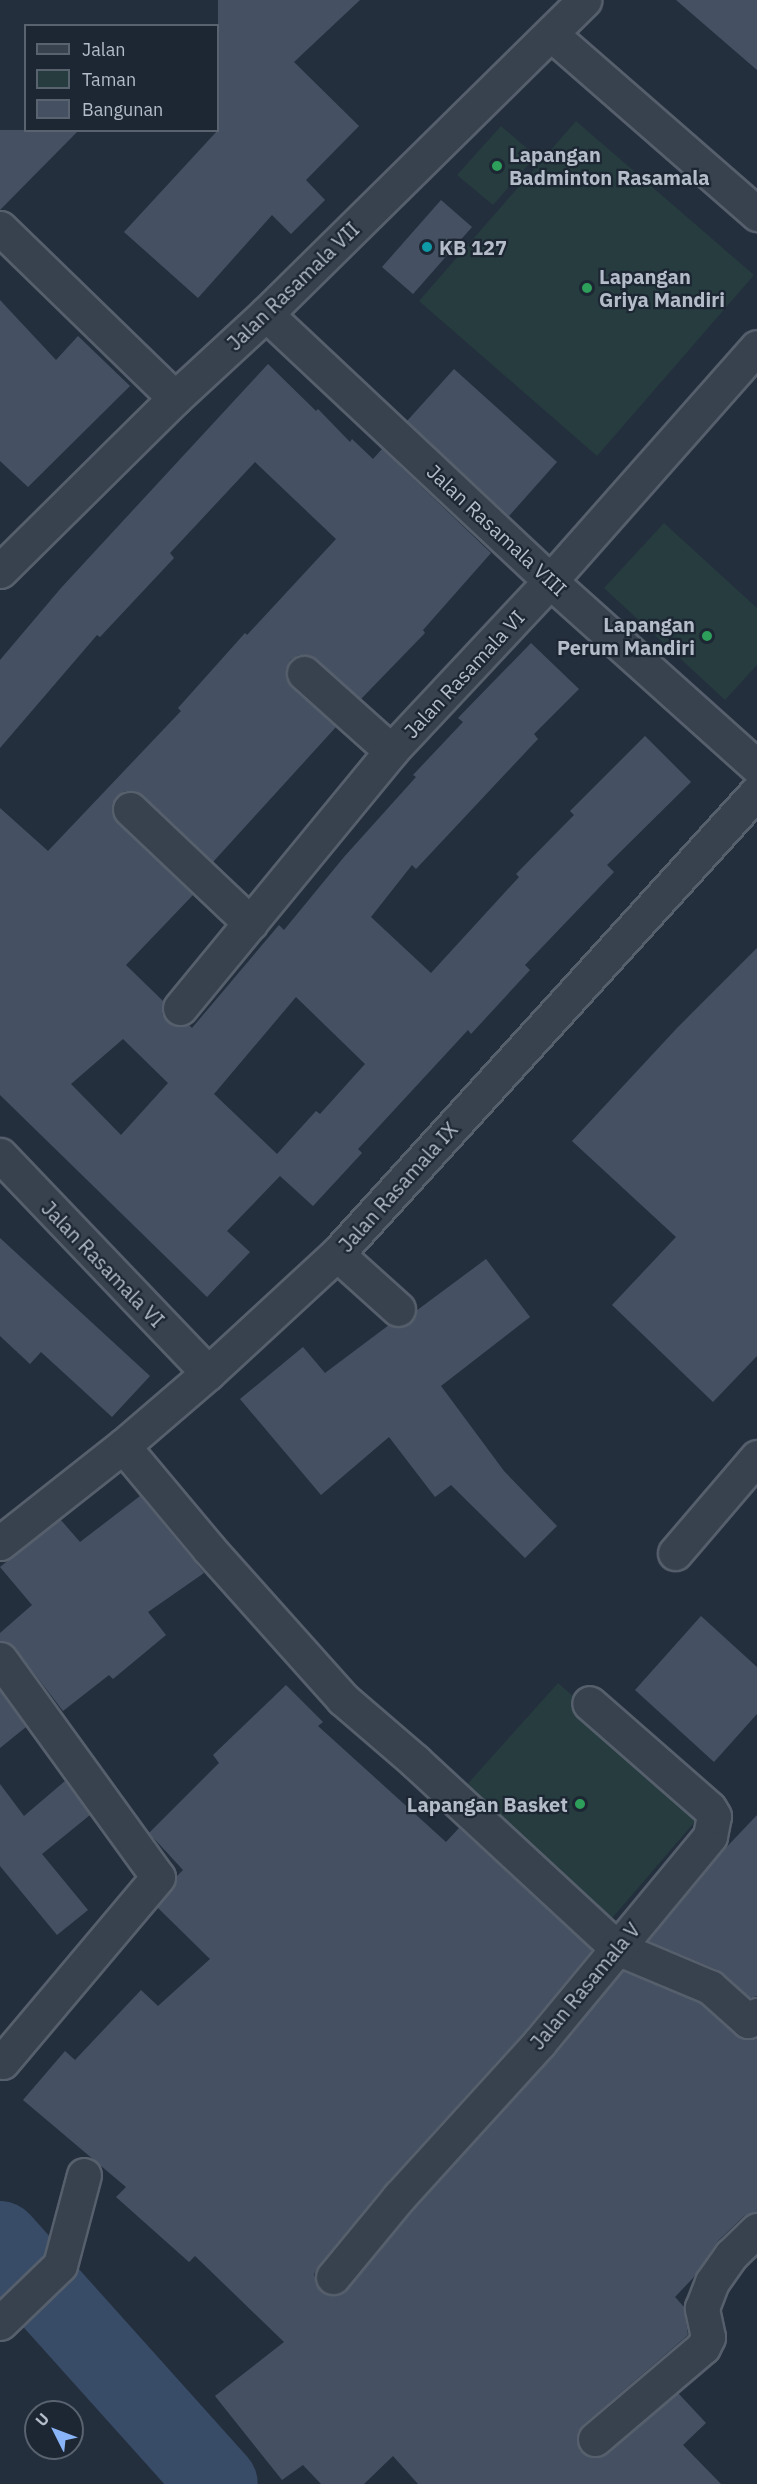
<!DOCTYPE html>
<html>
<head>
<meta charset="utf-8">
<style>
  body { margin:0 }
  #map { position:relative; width:757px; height:2484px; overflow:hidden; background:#242f3e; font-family:"IBM Plex Sans",sans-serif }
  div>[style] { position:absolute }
  .green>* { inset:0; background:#263c3f }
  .river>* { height:80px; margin:-40px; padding:0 40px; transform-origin:40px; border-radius:40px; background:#394c67 }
  .building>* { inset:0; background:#455162 }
  .roads { filter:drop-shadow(2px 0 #565f6c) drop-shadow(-2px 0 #565f6c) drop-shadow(0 2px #565f6c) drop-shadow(0 -2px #565f6c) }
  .minor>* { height:33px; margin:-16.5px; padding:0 16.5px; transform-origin:16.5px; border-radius:16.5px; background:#38414e }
  .dots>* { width:16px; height:16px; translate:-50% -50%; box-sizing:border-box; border:3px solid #1d2633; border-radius:50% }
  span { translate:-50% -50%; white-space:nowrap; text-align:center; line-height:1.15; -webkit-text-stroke:4.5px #1d2633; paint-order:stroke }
  .poi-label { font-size:20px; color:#b4bcc9; font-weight:700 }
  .left { translate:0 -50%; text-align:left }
  .right { translate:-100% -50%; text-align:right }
  .street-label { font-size:20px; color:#b4bcc9 }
  .legend { position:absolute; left:24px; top:24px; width:195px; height:108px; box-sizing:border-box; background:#1d2633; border:2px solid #59626f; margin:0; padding:8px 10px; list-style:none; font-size:18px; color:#b4bcc9 }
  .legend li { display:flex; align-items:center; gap:12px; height:30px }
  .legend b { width:30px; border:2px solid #59626f }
  .north { position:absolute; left:24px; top:2400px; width:60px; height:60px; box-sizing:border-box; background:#1d2633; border:2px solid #59626f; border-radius:50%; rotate:312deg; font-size:16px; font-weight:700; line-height:24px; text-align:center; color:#b4bcc9 }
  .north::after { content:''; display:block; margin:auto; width:21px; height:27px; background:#8ab4f8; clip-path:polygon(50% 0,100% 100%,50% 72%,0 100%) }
</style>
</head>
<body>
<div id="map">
  <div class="green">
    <div style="clip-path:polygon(576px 121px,754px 275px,597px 456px,419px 301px)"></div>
    <div style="clip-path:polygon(501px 126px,536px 156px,493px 205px,457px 175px)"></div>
    <div style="clip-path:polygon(664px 523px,757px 608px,757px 665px,725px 700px,604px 588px)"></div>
    <div style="clip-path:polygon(558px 1683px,705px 1810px,601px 1931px,455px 1798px)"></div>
  </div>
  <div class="river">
    <div style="left:0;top:2241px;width:326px;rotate:48.1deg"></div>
  </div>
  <div class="building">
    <div style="clip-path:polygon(218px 0,360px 0,294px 62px,359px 126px,306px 180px,325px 200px,291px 234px,272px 215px,198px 298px,124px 232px,218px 130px)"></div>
    <div style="clip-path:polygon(676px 0,757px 0,757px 70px)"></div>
    <div style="clip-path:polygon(0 130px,79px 130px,0 210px)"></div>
    <div style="clip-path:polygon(441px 200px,472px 227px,413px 294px,382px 267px)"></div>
    <div style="clip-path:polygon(0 300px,56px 360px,78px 336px,130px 386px,28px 487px,0 461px)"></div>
    <div style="clip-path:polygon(evenodd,268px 364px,316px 411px,318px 409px,350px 442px,352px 439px,373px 459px,382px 449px,491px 553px,423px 630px,425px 633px,361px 699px,316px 659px,308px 655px,299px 655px,290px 660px,286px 670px,286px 678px,291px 687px,336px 727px,213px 862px,142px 795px,135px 791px,125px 791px,116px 797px,112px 805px,112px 814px,117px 822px,193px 895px,126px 965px,163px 1001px,162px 1014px,168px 1022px,178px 1027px,188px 1024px,192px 1028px,279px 925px,284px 930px,344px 857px,416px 777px,413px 775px,463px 722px,458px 718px,531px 643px,579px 689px,534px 734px,538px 739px,416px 869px,412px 865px,371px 917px,431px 973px,519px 877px,516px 874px,574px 815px,570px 811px,645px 736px,691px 782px,607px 865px,614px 872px,525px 965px,530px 970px,471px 1034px,468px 1030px,358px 1149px,362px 1153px,313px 1206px,280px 1176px,227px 1231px,250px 1252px,207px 1297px,0 1095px,0 808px,48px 851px,181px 711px,178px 708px,245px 633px,247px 635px,336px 539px,255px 462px,170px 553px,174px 558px,100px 637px,97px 635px,0 748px,0 660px,61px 588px,268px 364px,296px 997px,365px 1064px,320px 1114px,316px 1111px,277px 1154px,214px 1094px,296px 997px,268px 364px,123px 1039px,168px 1083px,121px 1135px,71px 1084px,123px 1039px)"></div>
    <div style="clip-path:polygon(454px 369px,557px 462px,509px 516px,407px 421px)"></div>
    <div style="clip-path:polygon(757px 948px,757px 1356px,713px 1402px,612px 1305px,676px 1237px,572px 1141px,678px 1027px)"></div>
    <div style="clip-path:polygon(0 1238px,150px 1376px,112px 1417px,41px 1352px,30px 1364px,0 1336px)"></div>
    <div style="clip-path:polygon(486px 1259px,530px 1317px,441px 1386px,504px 1471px,557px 1526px,525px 1558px,451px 1485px,435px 1497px,389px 1437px,321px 1495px,240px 1399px,303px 1347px,325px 1373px,389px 1325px,403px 1327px,411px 1322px,416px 1311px)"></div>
    <div style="clip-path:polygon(140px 1496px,204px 1573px,148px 1612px,166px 1635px,113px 1679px,109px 1675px,63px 1711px,15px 1648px,8px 1642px,0 1641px,0 1633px,32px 1605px,0 1567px,60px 1519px,80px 1542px)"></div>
    <div style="clip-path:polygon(701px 1616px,757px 1667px,757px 1714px,714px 1762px,635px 1690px)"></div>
    <div style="clip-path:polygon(286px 1685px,323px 1722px,318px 1726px,446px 1842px,459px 1828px,592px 1950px,525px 2031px,385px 2185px,319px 2265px,314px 2274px,316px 2284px,322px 2292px,330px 2296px,340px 2294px,347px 2289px,413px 2209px,553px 2055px,623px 1971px,700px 2003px,736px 2035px,743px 2039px,757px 2037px,757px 2212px,744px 2216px,718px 2241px,693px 2278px,675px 2297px,684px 2307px,688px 2335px,583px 2425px,578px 2432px,577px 2442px,580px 2451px,588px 2456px,598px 2457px,607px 2454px,678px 2393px,706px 2423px,683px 2445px,721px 2484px,418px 2484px,393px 2456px,364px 2484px,321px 2484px,303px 2465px,282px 2480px,215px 2396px,284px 2342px,195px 2256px,189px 2262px,116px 2197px,126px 2187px,23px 2100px,65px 2051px,75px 2060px,141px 1990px,158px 2006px,210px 1959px,157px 1907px,172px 1889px,176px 1877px,183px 1870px,149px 1833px,219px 1763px,213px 1755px)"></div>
    <div style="clip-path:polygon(0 1691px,26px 1727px,0 1748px)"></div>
    <div style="clip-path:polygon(65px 1781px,90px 1815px,42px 1854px,88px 1910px,57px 1935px,0 1866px,0 1784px,24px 1816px)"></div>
    <div style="clip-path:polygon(757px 1815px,757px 1996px,750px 1998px,718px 1970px,648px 1941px,721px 1853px)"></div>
  </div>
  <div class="roads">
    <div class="minor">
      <div style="left:551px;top:34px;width:274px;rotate:41.1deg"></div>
      <div style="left:0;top:228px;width:244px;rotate:44.2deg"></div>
      <div style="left:266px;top:314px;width:390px;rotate:43.2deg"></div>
      <div style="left:550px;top:581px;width:278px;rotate:41.9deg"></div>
      <div style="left:0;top:571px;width:246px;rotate:-44.7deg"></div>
      <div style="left:175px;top:398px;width:124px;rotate:-42.7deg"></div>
      <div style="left:266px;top:314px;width:447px;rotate:-44.6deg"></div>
      <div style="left:304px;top:673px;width:117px;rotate:41.9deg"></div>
      <div style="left:130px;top:809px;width:166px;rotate:43.5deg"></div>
      <div style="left:180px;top:1008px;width:333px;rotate:-50.6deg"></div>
      <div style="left:391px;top:751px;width:233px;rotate:-46.9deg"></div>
      <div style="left:550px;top:581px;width:312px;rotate:-48.5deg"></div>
      <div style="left:0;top:1155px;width:301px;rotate:46.3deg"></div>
      <div style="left:337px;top:1254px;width:82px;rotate:42deg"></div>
      <div style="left:123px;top:1446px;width:134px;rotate:50.1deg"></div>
      <div style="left:209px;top:1549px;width:201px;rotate:48.2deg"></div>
      <div style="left:343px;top:1699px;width:95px;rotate:40.7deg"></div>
      <div style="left:415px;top:1761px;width:275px;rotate:42.8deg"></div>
      <div style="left:617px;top:1948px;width:101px;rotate:22.8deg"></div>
      <div style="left:710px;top:1987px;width:51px;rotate:41.8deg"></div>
      <div style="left:748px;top:2021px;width:11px;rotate:-34deg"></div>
      <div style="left:0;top:1543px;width:157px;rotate:-38.3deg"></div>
      <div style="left:123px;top:1446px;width:112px;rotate:-40.7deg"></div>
      <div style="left:208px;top:1373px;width:176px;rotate:-42.7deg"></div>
      <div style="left:337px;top:1254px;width:624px;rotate:-47.73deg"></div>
      <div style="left:675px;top:1553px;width:126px;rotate:-49.5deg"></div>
      <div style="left:0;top:1659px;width:269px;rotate:54.1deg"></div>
      <div style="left:158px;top:1877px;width:242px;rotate:130.1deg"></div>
      <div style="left:333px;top:2277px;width:104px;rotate:-50.5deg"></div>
      <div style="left:399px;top:2197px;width:208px;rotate:-47.7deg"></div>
      <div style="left:539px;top:2043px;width:268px;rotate:-50.4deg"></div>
      <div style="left:710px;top:1836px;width:20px;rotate:-79deg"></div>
      <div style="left:714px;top:1816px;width:9px;rotate:-122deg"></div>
      <div style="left:709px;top:1808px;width:159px;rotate:-138.8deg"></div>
      <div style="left:0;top:2323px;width:83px;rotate:-44deg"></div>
      <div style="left:60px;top:2265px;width:93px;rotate:-75.1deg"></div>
      <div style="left:595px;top:2439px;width:142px;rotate:-40.4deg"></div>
      <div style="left:703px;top:2347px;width:11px;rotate:-63deg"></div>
      <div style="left:708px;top:2337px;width:30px;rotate:-102deg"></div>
      <div style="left:702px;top:2308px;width:28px;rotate:-69deg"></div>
      <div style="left:712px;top:2282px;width:33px;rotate:-55deg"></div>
      <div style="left:731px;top:2255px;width:36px;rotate:-44deg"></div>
    </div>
  </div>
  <div class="dots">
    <div style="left:497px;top:166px;background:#2e9e5b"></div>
    <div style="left:427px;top:247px;background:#0f9aa8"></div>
    <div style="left:587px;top:288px;background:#2e9e5b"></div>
    <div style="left:707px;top:636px;background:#2e9e5b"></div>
    <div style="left:580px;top:1804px;background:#2e9e5b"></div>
  </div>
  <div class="poi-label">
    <span class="left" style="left:509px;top:166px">Lapangan<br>Badminton Rasamala</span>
    <span class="left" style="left:439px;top:247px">KB 127</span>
    <span class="left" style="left:599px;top:288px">Lapangan<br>Griya Mandiri</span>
    <span class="right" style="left:695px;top:636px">Lapangan<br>Perum Mandiri</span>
    <span class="right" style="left:568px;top:1804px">Lapangan Basket</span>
  </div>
  <div class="street-label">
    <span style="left:293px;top:286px;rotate:-44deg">Jalan Rasamala VII</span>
    <span style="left:497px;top:530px;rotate:43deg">Jalan Rasamala VIII</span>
    <span style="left:464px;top:674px;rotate:-47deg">Jalan Rasamala VI</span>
    <span style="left:398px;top:1187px;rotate:-48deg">Jalan Rasamala IX</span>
    <span style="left:103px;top:1264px;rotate:46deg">Jalan Rasamala VI</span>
    <span style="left:585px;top:1986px;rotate:-50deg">Jalan Rasamala V</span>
  </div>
  <ul class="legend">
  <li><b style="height:8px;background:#38414e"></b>Jalan</li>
  <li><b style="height:16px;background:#263c3f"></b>Taman</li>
  <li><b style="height:16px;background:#455162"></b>Bangunan</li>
  </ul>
  <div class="north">U</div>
</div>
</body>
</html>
